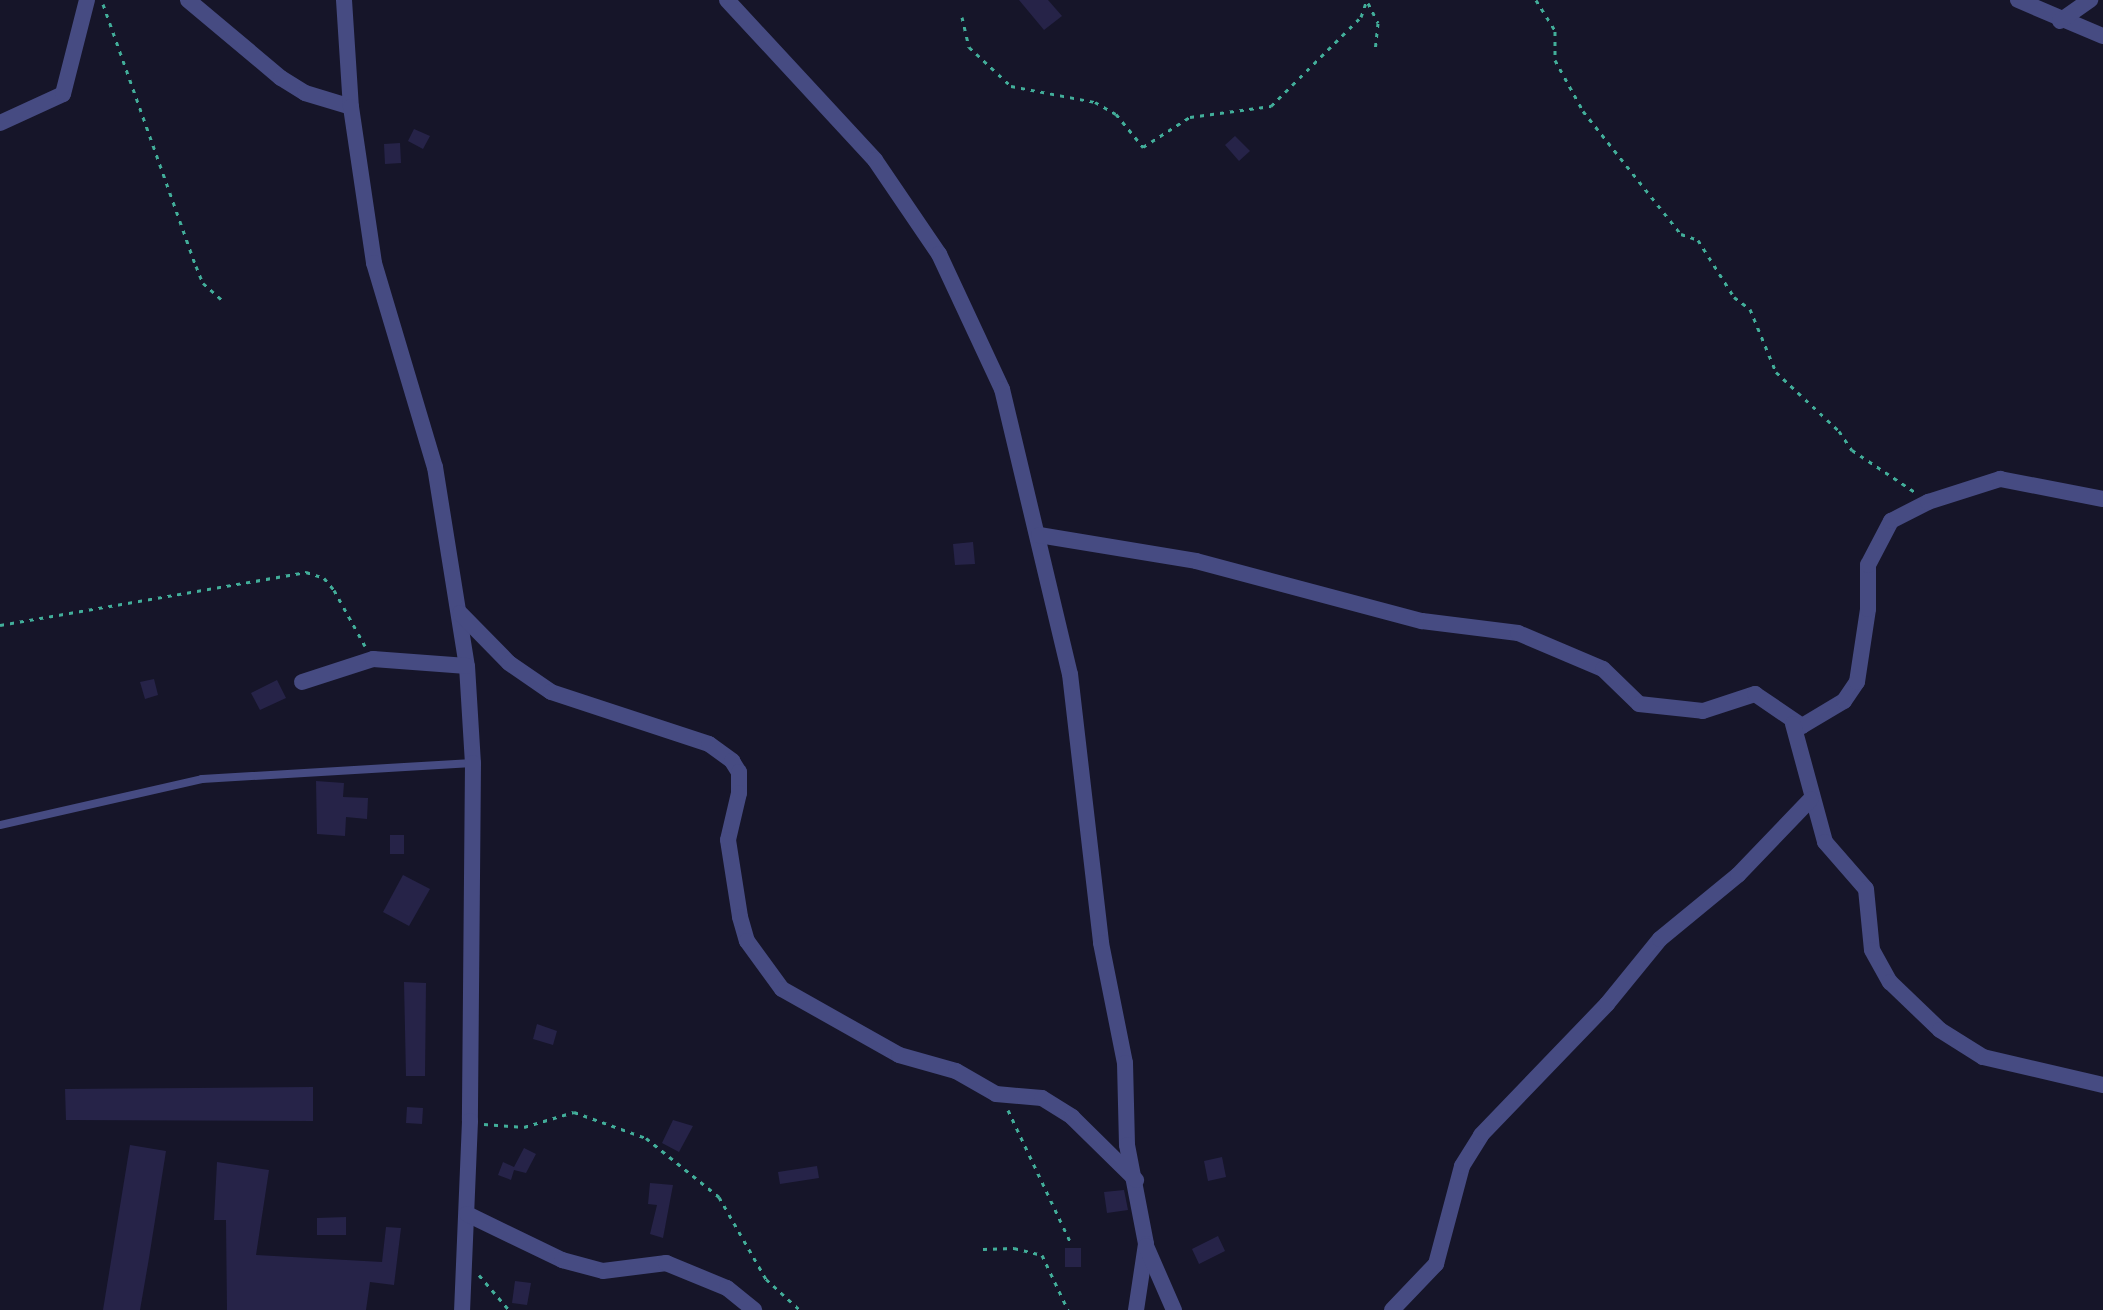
<!DOCTYPE html>
<html>
<head>
<meta charset="utf-8">
<style>
  body { margin:0 }
  #map { position:relative; width:2103px; height:1310px; overflow:hidden; background:#161529; font-family:Cabin,sans-serif }
  div>[style] { position:absolute }
  .building>* { inset:0; background:#262348 }
  .path>* { height:3px; margin-top:-1.5px; transform-origin:0; background:repeating-linear-gradient(90deg,#42ae9a 0 4px,transparent 0 10px) }
  .lane>* { height:8px; margin:-4px; padding:0 4px; transform-origin:4px; border-radius:4px; background:#464b82 }
  .street>* { height:16px; margin:-8px; padding:0 8px; transform-origin:8px; border-radius:8px; background:#464b82 }
  span { translate:-50% -50%; white-space:nowrap; text-align:center; line-height:1.15; -webkit-text-stroke:6px #161529; paint-order:stroke }
</style>
</head>
<body>
<div id="map">
  <div class="building">
    <div style="clip-path:polygon(1019px 0,1048px 0,1062px 16px,1044px 30px)"></div>
    <div style="clip-path:polygon(414px 129px,430px 136px,423px 149px,408px 141px)"></div>
    <div style="clip-path:polygon(1235px 136px,1250px 151px,1239px 161px,1225px 145px)"></div>
    <div style="clip-path:polygon(400px 143px,401px 163px,385px 164px,384px 144px)"></div>
    <div style="clip-path:polygon(973px 542px,975px 564px,955px 565px,953px 544px)"></div>
    <div style="clip-path:polygon(154px 679px,158px 695px,145px 699px,140px 682px)"></div>
    <div style="clip-path:polygon(277px 680px,286px 698px,260px 710px,251px 693px)"></div>
    <div style="clip-path:polygon(316px 781px,344px 783px,343px 797px,368px 798px,367px 819px,346px 817px,345px 836px,317px 834px)"></div>
    <div style="clip-path:polygon(390px 835px,404px 835px,404px 854px,390px 854px)"></div>
    <div style="clip-path:polygon(403px 875px,430px 889px,409px 926px,383px 912px)"></div>
    <div style="clip-path:polygon(404px 982px,426px 983px,425px 1076px,406px 1076px)"></div>
    <div style="clip-path:polygon(537px 1024px,557px 1031px,553px 1045px,533px 1039px)"></div>
    <div style="clip-path:polygon(313px 1087px,313px 1121px,66px 1120px,65px 1089px)"></div>
    <div style="clip-path:polygon(407px 1107px,423px 1108px,422px 1124px,406px 1123px)"></div>
    <div style="clip-path:polygon(673px 1120px,693px 1126px,679px 1152px,662px 1143px)"></div>
    <div style="clip-path:polygon(130px 1145px,166px 1151px,149px 1258px,140px 1310px,103px 1310px)"></div>
    <div style="clip-path:polygon(524px 1148px,536px 1154px,526px 1173px,514px 1170px,511px 1180px,498px 1175px,503px 1162px,514px 1167px)"></div>
    <div style="clip-path:polygon(1222px 1157px,1226px 1177px,1208px 1181px,1204px 1161px)"></div>
    <div style="clip-path:polygon(217px 1162px,269px 1170px,256px 1255px,382px 1262px,386px 1227px,401px 1228px,394px 1285px,370px 1282px,366px 1310px,227px 1310px,226px 1220px,214px 1220px)"></div>
    <div style="clip-path:polygon(817px 1166px,819px 1178px,780px 1184px,778px 1172px)"></div>
    <div style="clip-path:polygon(650px 1183px,673px 1185px,663px 1238px,650px 1234px,657px 1205px,648px 1204px)"></div>
    <div style="clip-path:polygon(1124px 1190px,1128px 1210px,1107px 1213px,1104px 1192px)"></div>
    <div style="clip-path:polygon(346px 1217px,346px 1235px,317px 1235px,317px 1218px)"></div>
    <div style="clip-path:polygon(1218px 1236px,1225px 1251px,1199px 1264px,1192px 1249px)"></div>
    <div style="clip-path:polygon(1065px 1248px,1081px 1248px,1081px 1267px,1065px 1267px)"></div>
    <div style="clip-path:polygon(515px 1281px,531px 1283px,527px 1305px,512px 1303px)"></div>
  </div>
  <div class="path">
    <div style="left:1536px;top:0;width:36px;rotate:58deg"></div>
    <div style="left:1555px;top:31px;width:29px;rotate:90deg"></div>
    <div style="left:1555px;top:60px;width:58px;rotate:61.2deg"></div>
    <div style="left:1583px;top:111px;width:157px;rotate:51.5deg"></div>
    <div style="left:1681px;top:234px;width:18px;rotate:19deg"></div>
    <div style="left:1698px;top:240px;width:67px;rotate:57.7deg"></div>
    <div style="left:1734px;top:297px;width:20px;rotate:37deg"></div>
    <div style="left:1750px;top:309px;width:68px;rotate:67.6deg"></div>
    <div style="left:1776px;top:372px;width:86px;rotate:43.1deg"></div>
    <div style="left:1839px;top:431px;width:23px;rotate:56deg"></div>
    <div style="left:1852px;top:450px;width:76px;rotate:33.7deg"></div>
    <div style="left:1368px;top:3px;width:22px;rotate:63deg"></div>
    <div style="left:1378px;top:23px;width:27px;rotate:96deg"></div>
    <div style="left:103px;top:4px;width:278px;rotate:70.5deg"></div>
    <div style="left:196px;top:266px;width:18px;rotate:68deg"></div>
    <div style="left:203px;top:283px;width:28px;rotate:42deg"></div>
    <div style="left:962px;top:17px;width:31px;rotate:77deg"></div>
    <div style="left:969px;top:47px;width:57px;rotate:42.9deg"></div>
    <div style="left:1011px;top:86px;width:86px;rotate:10.8deg"></div>
    <div style="left:1095px;top:102px;width:24px;rotate:30deg"></div>
    <div style="left:1116px;top:114px;width:43px;rotate:50.7deg"></div>
    <div style="left:1143px;top:147px;width:56px;rotate:-32.6deg"></div>
    <div style="left:1190px;top:117px;width:82px;rotate:-7.7deg"></div>
    <div style="left:1271px;top:106px;width:127px;rotate:-44.7deg"></div>
    <div style="left:1361px;top:17px;width:18px;rotate:-71deg"></div>
    <div style="left:0;top:625px;width:311px;rotate:-9.8deg"></div>
    <div style="left:306px;top:572px;width:19px;rotate:18deg"></div>
    <div style="left:324px;top:578px;width:16px;rotate:50deg"></div>
    <div style="left:334px;top:590px;width:64px;rotate:61deg"></div>
    <div style="left:1008px;top:1110px;width:145px;rotate:64.7deg"></div>
    <div style="left:484px;top:1124px;width:40px;rotate:4.3deg"></div>
    <div style="left:524px;top:1127px;width:52px;rotate:-16.7deg"></div>
    <div style="left:574px;top:1112px;width:77px;rotate:19.9deg"></div>
    <div style="left:646px;top:1138px;width:94px;rotate:38.9deg"></div>
    <div style="left:719px;top:1197px;width:95px;rotate:60.2deg"></div>
    <div style="left:766px;top:1279px;width:46px;rotate:42.4deg"></div>
    <div style="left:983px;top:1249px;width:31px;rotate:-2deg"></div>
    <div style="left:1014px;top:1248px;width:29px;rotate:14deg"></div>
    <div style="left:1042px;top:1255px;width:61px;rotate:64.7deg"></div>
    <div style="left:479px;top:1275px;width:46px;rotate:49.4deg"></div>
  </div>
  <div class="lane">
    <div style="left:0;top:825px;width:207px;rotate:-12.8deg"></div>
    <div style="left:202px;top:779px;width:271px;rotate:-3.4deg"></div>
  </div>
  <div class="street">
    <div style="left:188px;top:0;width:121px;rotate:40deg"></div>
    <div style="left:281px;top:78px;width:28px;rotate:32deg"></div>
    <div style="left:305px;top:93px;width:48px;rotate:16.9deg"></div>
    <div style="left:344px;top:0;width:107px;rotate:86.3deg"></div>
    <div style="left:351px;top:107px;width:158px;rotate:81.6deg"></div>
    <div style="left:374px;top:263px;width:213px;rotate:73.4deg"></div>
    <div style="left:435px;top:467px;width:202px;rotate:80.9deg"></div>
    <div style="left:467px;top:666px;width:97px;rotate:86.5deg"></div>
    <div style="left:473px;top:763px;width:358px;rotate:90.5deg"></div>
    <div style="left:470px;top:1121px;width:189px;rotate:92.4deg"></div>
    <div style="left:727px;top:0;width:218px;rotate:47.2deg"></div>
    <div style="left:875px;top:160px;width:114px;rotate:55.8deg"></div>
    <div style="left:939px;top:254px;width:149px;rotate:65deg"></div>
    <div style="left:1002px;top:389px;width:293px;rotate:76.6deg"></div>
    <div style="left:1070px;top:674px;width:271px;rotate:83.4deg"></div>
    <div style="left:1101px;top:943px;width:122px;rotate:78.7deg"></div>
    <div style="left:1125px;top:1063px;width:82px;rotate:88.6deg"></div>
    <div style="left:1127px;top:1145px;width:101px;rotate:79.1deg"></div>
    <div style="left:1146px;top:1244px;width:67px;rotate:98.6deg"></div>
    <div style="left:2018px;top:0;width:92px;rotate:23deg"></div>
    <div style="left:2060px;top:21px;width:37px;rotate:-35deg"></div>
    <div style="left:0;top:123px;width:69px;rotate:-24.7deg"></div>
    <div style="left:63px;top:94px;width:97px;rotate:-75.7deg"></div>
    <div style="left:1039px;top:535px;width:159px;rotate:9.4deg"></div>
    <div style="left:1196px;top:561px;width:234px;rotate:14.9deg"></div>
    <div style="left:1422px;top:621px;width:97px;rotate:7.1deg"></div>
    <div style="left:1518px;top:633px;width:92px;rotate:23deg"></div>
    <div style="left:1603px;top:669px;width:50px;rotate:44.2deg"></div>
    <div style="left:1639px;top:704px;width:64px;rotate:6.2deg"></div>
    <div style="left:1703px;top:711px;width:55px;rotate:-18.1deg"></div>
    <div style="left:1755px;top:694px;width:57px;rotate:34.2deg"></div>
    <div style="left:1802px;top:726px;width:49px;rotate:-30.8deg"></div>
    <div style="left:1844px;top:701px;width:23px;rotate:-56deg"></div>
    <div style="left:1857px;top:682px;width:74px;rotate:-81.4deg"></div>
    <div style="left:1868px;top:609px;width:44px;rotate:-90deg"></div>
    <div style="left:1868px;top:565px;width:50px;rotate:-62.4deg"></div>
    <div style="left:1891px;top:521px;width:42px;rotate:-27.2deg"></div>
    <div style="left:1928px;top:502px;width:76px;rotate:-17.7deg"></div>
    <div style="left:2000px;top:479px;width:105px;rotate:11deg"></div>
    <div style="left:460px;top:613px;width:70px;rotate:45.6deg"></div>
    <div style="left:509px;top:663px;width:51px;rotate:34.6deg"></div>
    <div style="left:551px;top:692px;width:166px;rotate:18.2deg"></div>
    <div style="left:709px;top:744px;width:29px;rotate:36deg"></div>
    <div style="left:732px;top:761px;width:13px;rotate:58deg"></div>
    <div style="left:739px;top:772px;width:21px;rotate:90deg"></div>
    <div style="left:739px;top:793px;width:48px;rotate:103.2deg"></div>
    <div style="left:728px;top:840px;width:78px;rotate:81.1deg"></div>
    <div style="left:740px;top:917px;width:25px;rotate:74deg"></div>
    <div style="left:747px;top:941px;width:59px;rotate:53.9deg"></div>
    <div style="left:782px;top:989px;width:134px;rotate:29.4deg"></div>
    <div style="left:899px;top:1055px;width:59px;rotate:15.7deg"></div>
    <div style="left:956px;top:1071px;width:46px;rotate:29.9deg"></div>
    <div style="left:996px;top:1094px;width:46px;rotate:5deg"></div>
    <div style="left:1042px;top:1098px;width:36px;rotate:32deg"></div>
    <div style="left:1072px;top:1117px;width:90px;rotate:44.5deg"></div>
    <div style="left:302px;top:682px;width:75px;rotate:-17.9deg"></div>
    <div style="left:373px;top:659px;width:94px;rotate:4.3deg"></div>
    <div style="left:1793px;top:724px;width:122px;rotate:74.8deg"></div>
    <div style="left:1825px;top:842px;width:62px;rotate:48.9deg"></div>
    <div style="left:1866px;top:889px;width:61px;rotate:84.4deg"></div>
    <div style="left:1872px;top:950px;width:37px;rotate:61deg"></div>
    <div style="left:1890px;top:982px;width:69px;rotate:43.8deg"></div>
    <div style="left:1940px;top:1030px;width:51px;rotate:32.1deg"></div>
    <div style="left:1983px;top:1057px;width:123px;rotate:13.1deg"></div>
    <div style="left:467px;top:1214px;width:106px;rotate:25.8deg"></div>
    <div style="left:562px;top:1260px;width:42px;rotate:15deg"></div>
    <div style="left:603px;top:1271px;width:64px;rotate:-7.2deg"></div>
    <div style="left:666px;top:1263px;width:66px;rotate:22.3deg"></div>
    <div style="left:727px;top:1288px;width:35px;rotate:39deg"></div>
    <div style="left:1146px;top:1246px;width:70px;rotate:66.4deg"></div>
    <div style="left:1392px;top:1310px;width:64px;rotate:-46.3deg"></div>
    <div style="left:1436px;top:1264px;width:101px;rotate:-75.1deg"></div>
    <div style="left:1462px;top:1166px;width:36px;rotate:-58deg"></div>
    <div style="left:1481px;top:1135px;width:182px;rotate:-46.1deg"></div>
    <div style="left:1607px;top:1004px;width:84px;rotate:-50.8deg"></div>
    <div style="left:1660px;top:939px;width:101px;rotate:-39.4deg"></div>
    <div style="left:1738px;top:875px;width:105px;rotate:-46.2deg"></div>
  </div>
</div>
</body>
</html>
